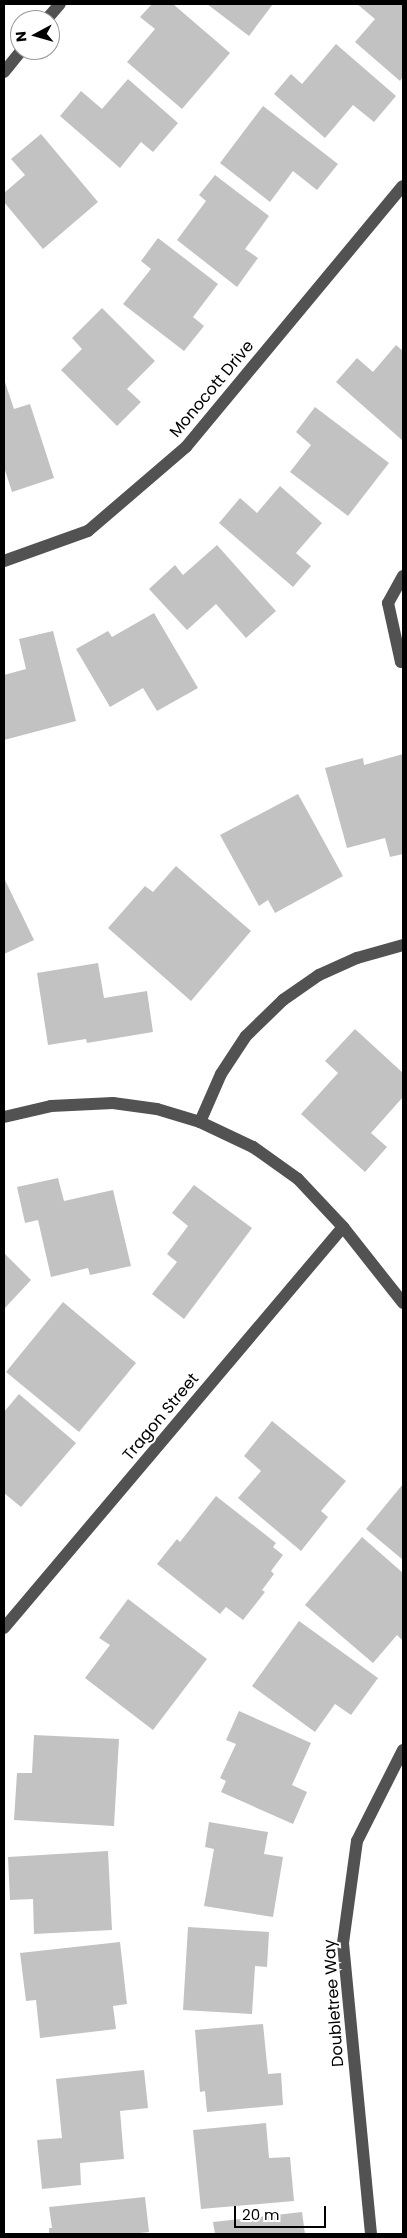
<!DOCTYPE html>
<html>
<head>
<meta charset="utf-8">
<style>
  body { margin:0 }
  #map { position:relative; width:407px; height:2238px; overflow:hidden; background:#fff; font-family:Poppins,sans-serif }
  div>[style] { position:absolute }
  .building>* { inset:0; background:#c2c2c2 }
  .minor>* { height:12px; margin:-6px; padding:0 6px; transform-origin:6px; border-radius:6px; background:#525252 }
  span { translate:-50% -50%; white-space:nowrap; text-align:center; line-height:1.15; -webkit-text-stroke:4px #fff; paint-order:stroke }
  .street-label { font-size:16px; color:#000 }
  .frame { position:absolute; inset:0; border:5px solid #000; pointer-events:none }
  .north { position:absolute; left:10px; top:10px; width:50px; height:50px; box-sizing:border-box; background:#fff; border:1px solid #999; border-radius:50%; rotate:264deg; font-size:14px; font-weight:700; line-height:20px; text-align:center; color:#000 }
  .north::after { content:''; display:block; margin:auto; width:18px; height:22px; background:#000; clip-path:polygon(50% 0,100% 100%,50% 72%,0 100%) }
  .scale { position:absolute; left:234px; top:2206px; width:92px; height:22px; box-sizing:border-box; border:2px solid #000; border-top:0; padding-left:6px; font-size:15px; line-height:18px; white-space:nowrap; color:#000; -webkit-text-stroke:4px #fff; paint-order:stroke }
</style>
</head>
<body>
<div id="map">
  <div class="building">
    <div style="clip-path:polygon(152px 4px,173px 4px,230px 53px,182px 109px,127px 62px,155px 29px,140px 17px)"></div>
    <div style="clip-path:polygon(207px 4px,273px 4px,249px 36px)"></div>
    <div style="clip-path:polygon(357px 4px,403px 4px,403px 77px,400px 81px,355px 42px,375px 19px)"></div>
    <div style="clip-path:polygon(336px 44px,396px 96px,374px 122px,353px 105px,325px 138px,274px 94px,291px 74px,302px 84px)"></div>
    <div style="clip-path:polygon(128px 79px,178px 123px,153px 152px,141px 142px,120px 168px,60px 116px,81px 91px,102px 109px)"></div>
    <div style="clip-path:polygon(263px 106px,338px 164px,317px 190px,293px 171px,270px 202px,220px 163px)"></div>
    <div style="clip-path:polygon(41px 134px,98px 202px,43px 249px,4px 202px,4px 193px,25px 175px,11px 159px)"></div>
    <div style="clip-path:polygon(215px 175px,269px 216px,245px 249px,258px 258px,237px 287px,177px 240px,206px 201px,199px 195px)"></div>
    <div style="clip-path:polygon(158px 238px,218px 284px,193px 317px,204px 326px,184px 351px,123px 304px,151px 269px,141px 261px)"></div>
    <div style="clip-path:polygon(102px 308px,155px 361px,127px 389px,141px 402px,117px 426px,61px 370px,82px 349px,72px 338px)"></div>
    <div style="clip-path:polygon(396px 345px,403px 351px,403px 441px,336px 382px,357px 358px,373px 372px)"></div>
    <div style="clip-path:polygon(4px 379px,14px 409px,30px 404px,54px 478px,12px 492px,4px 467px)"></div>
    <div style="clip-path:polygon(315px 407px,389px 463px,348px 516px,290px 472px,311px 445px,296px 432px)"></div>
    <div style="clip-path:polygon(280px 486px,322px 523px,296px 553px,311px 566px,293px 587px,219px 523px,240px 498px,257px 513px)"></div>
    <div style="clip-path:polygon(217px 545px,276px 611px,246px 638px,216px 604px,187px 630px,149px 589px,175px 565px,183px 575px)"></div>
    <div style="clip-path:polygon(154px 613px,198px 688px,157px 711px,143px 688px,110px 707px,76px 649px,108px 631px,112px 637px)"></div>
    <div style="clip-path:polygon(53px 631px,76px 721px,4px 740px,4px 675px,26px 669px,19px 639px)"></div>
    <div style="clip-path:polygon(403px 754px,403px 854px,390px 857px,385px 838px,347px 848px,325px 768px,363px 758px,364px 765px)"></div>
    <div style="clip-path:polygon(298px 794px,343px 876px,275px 913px,268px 900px,259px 906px,220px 835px)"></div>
    <div style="clip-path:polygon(176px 866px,251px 931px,191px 1001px,108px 928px,145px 886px,153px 892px)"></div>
    <div style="clip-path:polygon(4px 878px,34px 940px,4px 954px)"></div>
    <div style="clip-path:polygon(98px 963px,104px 998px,147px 991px,153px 1032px,87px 1043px,86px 1039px,48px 1045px,37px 973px)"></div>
    <div style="clip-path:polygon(355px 1029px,403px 1073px,403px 1097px,371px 1133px,387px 1147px,365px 1172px,301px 1114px,338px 1073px,325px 1061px)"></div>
    <div style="clip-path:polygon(58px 1178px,64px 1201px,113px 1190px,131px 1266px,90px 1275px,88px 1268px,51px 1277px,38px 1220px,25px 1223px,17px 1187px)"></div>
    <div style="clip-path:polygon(194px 1185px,252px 1228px,184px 1319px,152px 1294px,177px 1262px,167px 1254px,188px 1226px,172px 1213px)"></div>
    <div style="clip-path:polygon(4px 1253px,31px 1280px,4px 1309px)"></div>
    <div style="clip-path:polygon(63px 1302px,136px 1363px,79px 1432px,6px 1372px)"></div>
    <div style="clip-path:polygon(19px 1394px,76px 1443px,21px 1507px,4px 1493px,4px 1412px)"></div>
    <div style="clip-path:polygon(272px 1421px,346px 1481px,321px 1511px,328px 1517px,301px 1551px,238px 1498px,261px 1471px,244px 1456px)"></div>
    <div style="clip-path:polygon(403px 1484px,403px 1560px,366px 1529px)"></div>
    <div style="clip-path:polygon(216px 1496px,276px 1543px,273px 1547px,283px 1555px,271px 1571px,274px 1574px,262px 1590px,265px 1592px,243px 1620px,226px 1607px,220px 1614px,157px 1564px,177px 1539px,180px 1542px)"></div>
    <div style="clip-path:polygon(362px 1537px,403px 1573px,403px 1641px,397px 1635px,373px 1663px,305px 1605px)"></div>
    <div style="clip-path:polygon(128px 1599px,207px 1659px,153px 1730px,85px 1678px,110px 1645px,99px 1638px)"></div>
    <div style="clip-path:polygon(299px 1621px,378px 1678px,351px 1715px,335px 1704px,315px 1732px,252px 1686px)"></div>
    <div style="clip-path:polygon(239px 1711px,311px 1743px,292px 1785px,307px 1792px,293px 1824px,221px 1792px,226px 1781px,220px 1778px,236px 1744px,226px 1740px)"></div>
    <div style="clip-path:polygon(34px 1735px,119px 1739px,114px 1826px,14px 1820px,17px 1773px,32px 1773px)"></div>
    <div style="clip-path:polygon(209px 1822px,268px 1832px,264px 1854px,283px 1857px,273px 1917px,204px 1906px,214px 1849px,205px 1847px)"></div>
    <div style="clip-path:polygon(108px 1851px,112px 1930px,34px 1934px,33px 1899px,10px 1900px,8px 1857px)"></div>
    <div style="clip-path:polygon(188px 1927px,269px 1932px,267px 1967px,255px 1966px,252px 2014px,183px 2010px)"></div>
    <div style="clip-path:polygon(120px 1942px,127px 2004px,113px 2006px,116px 2029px,40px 2038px,36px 2000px,26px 2001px,20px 1953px)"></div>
    <div style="clip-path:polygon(263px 2024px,268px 2074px,281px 2073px,283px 2105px,207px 2112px,205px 2091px,200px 2092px,195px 2030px)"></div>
    <div style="clip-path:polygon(144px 2070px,148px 2108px,120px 2111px,124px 2159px,80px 2163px,81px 2185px,42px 2189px,37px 2140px,62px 2138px,56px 2079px)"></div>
    <div style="clip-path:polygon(266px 2123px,269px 2158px,290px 2157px,294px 2201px,201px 2209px,193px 2130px)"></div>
    <div style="clip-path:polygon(145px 2197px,149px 2232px,131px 2234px,49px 2234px,49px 2228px,52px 2228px,49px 2207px)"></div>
    <div style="clip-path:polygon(302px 2212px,305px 2234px,215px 2234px,213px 2222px)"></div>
  </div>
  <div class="minor">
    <div style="left:46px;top:20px;width:21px;rotate:-49deg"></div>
    <div style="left:4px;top:72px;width:28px;rotate:-51deg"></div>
    <div style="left:4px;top:561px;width:89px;rotate:-19.7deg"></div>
    <div style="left:88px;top:531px;width:129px;rotate:-40.6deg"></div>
    <div style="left:186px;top:447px;width:339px;rotate:-50.3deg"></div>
    <div style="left:403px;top:576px;width:31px;rotate:119deg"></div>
    <div style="left:388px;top:603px;width:60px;rotate:77.6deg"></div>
    <div style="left:401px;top:662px;width:2px"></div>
    <div style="left:4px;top:1117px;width:48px;rotate:-13.2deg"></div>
    <div style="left:51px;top:1106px;width:62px;rotate:-2.8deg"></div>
    <div style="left:113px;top:1103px;width:44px;rotate:7.8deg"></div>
    <div style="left:157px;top:1109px;width:45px;rotate:16.8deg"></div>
    <div style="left:200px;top:1122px;width:59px;rotate:25.3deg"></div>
    <div style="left:253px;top:1147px;width:55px;rotate:35.4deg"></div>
    <div style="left:298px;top:1179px;width:66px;rotate:46.8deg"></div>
    <div style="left:343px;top:1227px;width:97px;rotate:51.7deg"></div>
    <div style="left:200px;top:1122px;width:52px;rotate:-66.4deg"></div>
    <div style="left:221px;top:1074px;width:45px;rotate:-56.7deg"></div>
    <div style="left:246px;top:1036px;width:52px;rotate:-44.2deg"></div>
    <div style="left:283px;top:1000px;width:44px;rotate:-34.8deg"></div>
    <div style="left:319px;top:975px;width:42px;rotate:-24.1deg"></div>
    <div style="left:357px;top:958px;width:48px;rotate:-15.8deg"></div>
    <div style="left:4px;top:1628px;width:525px;rotate:-49.79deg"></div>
    <div style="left:371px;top:2234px;width:292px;rotate:-95.5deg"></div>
    <div style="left:343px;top:1943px;width:103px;rotate:-82.2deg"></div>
    <div style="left:357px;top:1841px;width:102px;rotate:-63.2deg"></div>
  </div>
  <div class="street-label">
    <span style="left:212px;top:389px;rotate:-50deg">Monocott Drive</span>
    <span style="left:161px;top:1417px;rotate:-50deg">Tragon Street</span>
    <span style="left:334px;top:2003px;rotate:-94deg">Doubletree Way</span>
  </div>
  <div class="frame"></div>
  <div class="north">N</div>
  <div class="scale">20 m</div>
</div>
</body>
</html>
